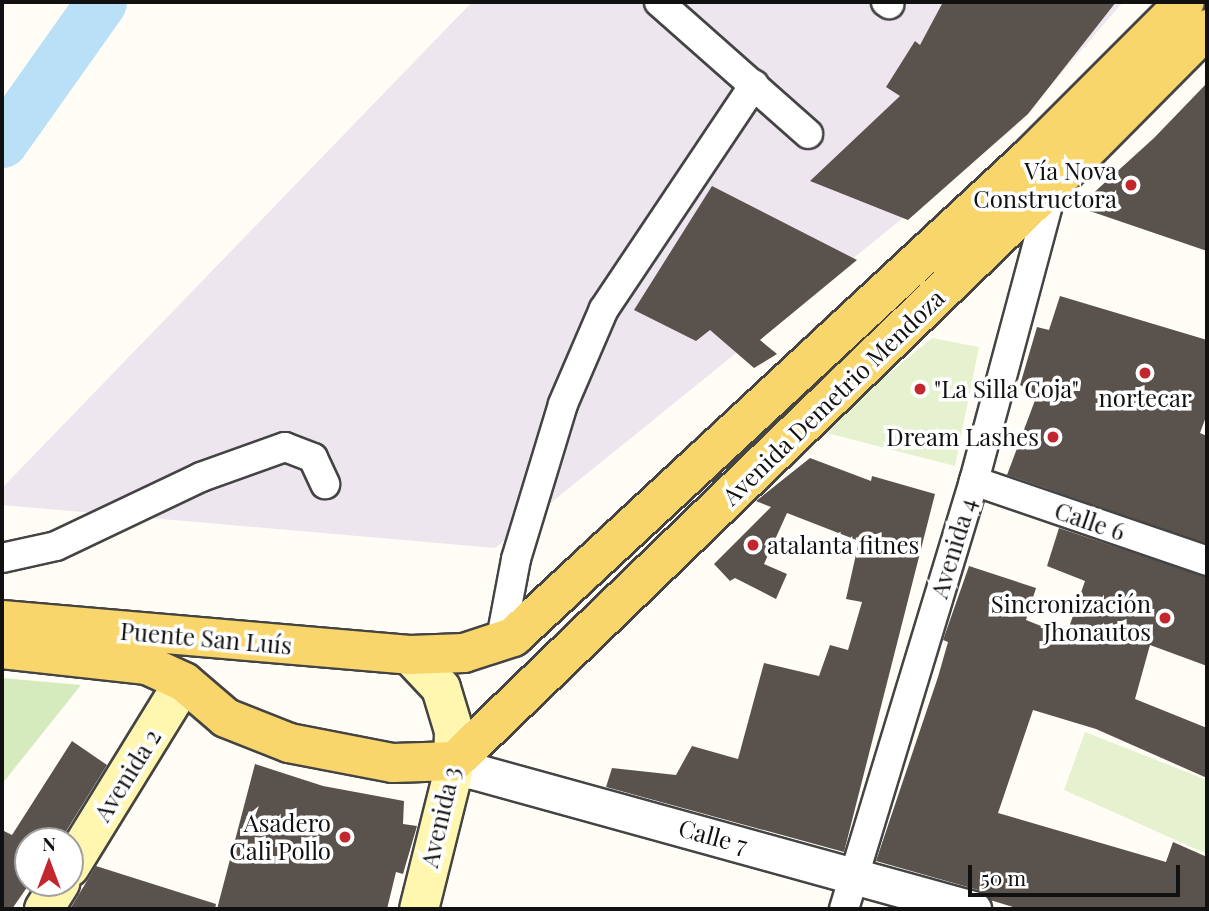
<!DOCTYPE html>
<html>
<head>
<meta charset="utf-8">
<style>
  body { margin:0 }
  #map { position:relative; width:1209px; height:911px; overflow:hidden; background:#fffdf5; font-family:"Playfair Display",serif }
  div>[style] { position:absolute }
  .industrial>* { inset:0; background:#eee6ef }
  .green>* { inset:0; background:#d5ebbd }
  .pitch>* { inset:0; background:#e6f2cf }
  .river>* { height:51px; margin:-25.5px; padding:0 25.5px; transform-origin:25.5px; border-radius:25.5px; background:#b9e0f7 }
  .building>* { inset:0; background:#5a524d }
  .roads { filter:drop-shadow(2px 0 #444) drop-shadow(-2px 0 #444) drop-shadow(0 2px #444) drop-shadow(0 -2px #444) }
  .minor>* { height:28px; margin:-14px; padding:0 14px; transform-origin:14px; border-radius:14px; background:#fff }
  .tertiary>* { height:35px; margin:-17.5px; padding:0 17.5px; transform-origin:17.5px; border-radius:17.5px; background:#fff }
  .secondary>* { height:38px; margin:-19px; padding:0 19px; transform-origin:19px; border-radius:19px; background:#fff6b0 }
  .primary>* { height:38px; margin:-19px; padding:0 19px; transform-origin:19px; border-radius:19px; background:#f9d66b }
  .dots>* { width:19px; height:19px; translate:-50% -50%; box-sizing:border-box; border:4px solid #fff; border-radius:50% }
  span { translate:-50% -50%; white-space:nowrap; text-align:center; line-height:1.15; -webkit-text-stroke:7px #fff; paint-order:stroke }
  .poi-label { font-size:24px; color:#111 }
  .right { translate:-100% -50%; text-align:right }
  .left { translate:0 -50%; text-align:left }
  .street-label { font-size:24px; color:#111 }
  .frame { position:absolute; inset:0; border:4px solid #111; pointer-events:none }
  .north { position:absolute; left:14px; top:827px; width:70px; height:70px; box-sizing:border-box; background:#fff; border:2px solid #a0a0a0; border-radius:50%; rotate:0deg; font-size:19px; font-weight:700; line-height:28px; text-align:center; color:#111 }
  .north::after { content:''; display:block; margin:auto; width:24px; height:32px; background:#c4262e; clip-path:polygon(50% 0,100% 100%,50% 72%,0 100%) }
  .scale { position:absolute; left:968px; top:865px; width:212px; height:32px; box-sizing:border-box; border:4px solid #111; border-top:0; padding-left:9px; font-size:21px; line-height:24px; white-space:nowrap; color:#111; -webkit-text-stroke:5px #fff; paint-order:stroke }
</style>
</head>
<body>
<div id="map">
  <div class="industrial">
    <div style="clip-path:polygon(472px 2px,1123px 2px,1013px 129px,495px 548px,2px 505px,2px 488px)"></div>
  </div>
  <div class="green">
    <div style="clip-path:polygon(2px 678px,81px 685px,2px 784px)"></div>
  </div>
  <div class="pitch">
    <div style="clip-path:polygon(932px 338px,979px 347px,955px 466px,819px 431px)"></div>
    <div style="clip-path:polygon(1085px 732px,1207px 780px,1207px 854px,1064px 790px)"></div>
  </div>
  <div class="river">
    <div style="left:2px;top:142px;width:171px;rotate:-54.7deg"></div>
  </div>
  <div class="building">
    <div style="clip-path:polygon(943px 2px,1116px 2px,1028px 114px,908px 220px,810px 181px,900px 96px,886px 87px,915px 41px,920px 45px)"></div>
    <div style="clip-path:polygon(1207px 83px,1207px 251px,1078px 207px,1154px 138px)"></div>
    <div style="clip-path:polygon(712px 186px,857px 260px,760px 340px,777px 354px,754px 368px,710px 330px,696px 341px,634px 310px)"></div>
    <div style="clip-path:polygon(1060px 296px,1207px 340px,1207px 414px,1200px 433px,1207px 436px,1207px 544px,1007px 475px,1037px 395px,1020px 385px,1037px 327px,1049px 330px)"></div>
    <div style="clip-path:polygon(810px 458px,871px 481px,872px 476px,935px 494px,844px 852px,606px 787px,612px 768px,676px 775px,692px 746px,738px 759px,764px 663px,819px 676px,830px 645px,848px 650px,862px 602px,846px 599px,859px 541px,787px 513px,764px 564px,787px 574px,776px 599px,735px 578px,730px 581px,714px 564px,771px 507px,756px 501px)"></div>
    <div style="clip-path:polygon(1059px 528px,1207px 577px,1207px 666px,1150px 645px,1135px 699px,1207px 728px,1207px 778px,1096px 729px,1033px 710px,998px 813px,1166px 862px,1173px 842px,1207px 857px,1207px 909px,1020px 909px,990px 900px,978px 890px,876px 861px,938px 677px,948px 642px,943px 640px,969px 566px,1036px 588px,1026px 620px,1066px 636px,1085px 581px,1047px 566px)"></div>
    <div style="clip-path:polygon(72px 741px,107px 765px,60px 841px,28px 841px,30px 883px,12px 909px,2px 909px,2px 830px,12px 835px)"></div>
    <div style="clip-path:polygon(255px 764px,323px 786px,404px 801px,403px 824px,417px 826px,403px 874px,396px 872px,387px 909px,217px 909px)"></div>
    <div style="clip-path:polygon(96px 866px,216px 904px,215px 909px,70px 909px)"></div>
  </div>
  <div class="roads">
    <div class="minor">
      <div style="left:659px;top:2px;width:199px;rotate:41.5deg"></div>
      <div style="left:886px;top:2px;width:4px;rotate:34deg"></div>
      <div style="left:974px;top:481px;width:246px;rotate:18.9deg"></div>
      <div style="left:2px;top:558px;width:55px;rotate:-12.5deg"></div>
      <div style="left:56px;top:546px;width:161px;rotate:-25.4deg"></div>
      <div style="left:201px;top:477px;width:89px;rotate:-19.7deg"></div>
      <div style="left:285px;top:447px;width:30px;rotate:21deg"></div>
      <div style="left:313px;top:458px;width:29px;rotate:65deg"></div>
      <div style="left:500px;top:644px;width:86px;rotate:-79.3deg"></div>
      <div style="left:516px;top:559px;width:162px;rotate:-73.1deg"></div>
      <div style="left:563px;top:404px;width:103px;rotate:-66.7deg"></div>
      <div style="left:604px;top:309px;width:270px;rotate:-56.2deg"></div>
      <div style="left:844px;top:909px;width:447px;rotate:-73.1deg"></div>
      <div style="left:974px;top:481px;width:309px;rotate:-75deg"></div>
    </div>
    <div class="tertiary">
      <div style="left:455px;top:761px;width:21px;rotate:29deg"></div>
      <div style="left:473px;top:771px;width:519px;rotate:15.43deg"></div>
    </div>
    <div class="secondary">
      <div style="left:410px;top:655px;width:45px;rotate:46.8deg"></div>
      <div style="left:441px;top:688px;width:45px;rotate:73.2deg"></div>
      <div style="left:454px;top:731px;width:42px;rotate:91.4deg"></div>
      <div style="left:453px;top:773px;width:140px;rotate:104deg"></div>
      <div style="left:70px;top:867px;width:217px;rotate:-58.4deg"></div>
      <div style="left:44px;top:909px;width:31px;rotate:-58deg"></div>
    </div>
    <div class="primary">
      <div style="left:2px;top:620px;width:409px;rotate:4.9deg"></div>
      <div style="left:410px;top:655px;width:54px;rotate:-2.1deg"></div>
      <div style="left:464px;top:653px;width:52px;rotate:-18.1deg"></div>
      <div style="left:513px;top:637px;width:708px;rotate:-42.88deg"></div>
      <div style="left:1032px;top:155px;width:216px;rotate:-45deg"></div>
      <div style="left:2px;top:649px;width:146px;rotate:6.3deg"></div>
      <div style="left:147px;top:665px;width:41px;rotate:24.7deg"></div>
      <div style="left:184px;top:682px;width:55px;rotate:40.6deg"></div>
      <div style="left:226px;top:718px;width:68px;rotate:21.6deg"></div>
      <div style="left:289px;top:743px;width:106px;rotate:10.9deg"></div>
      <div style="left:393px;top:763px;width:62px;rotate:-1.8deg"></div>
      <div style="left:455px;top:761px;width:832px;rotate:-43.98deg"></div>
      <div style="left:1054px;top:183px;width:217px;rotate:-45.2deg"></div>
    </div>
  </div>
  <div class="dots">
    <div style="left:1131px;top:185px;background:#c4262e"></div>
    <div style="left:1145px;top:373px;background:#c4262e"></div>
    <div style="left:920px;top:389px;background:#c4262e"></div>
    <div style="left:1053px;top:437px;background:#c4262e"></div>
    <div style="left:753px;top:545px;background:#c4262e"></div>
    <div style="left:1165px;top:618px;background:#c4262e"></div>
    <div style="left:345px;top:837px;background:#c4262e"></div>
  </div>
  <div class="poi-label">
    <span class="right" style="left:1117px;top:185px">Vía Nova<br>Constructora</span>
    <span class="left" style="left:934px;top:389px">"La Silla Coja"</span>
    <span style="left:1145px;top:398px">nortecar</span>
    <span class="right" style="left:1039px;top:437px">Dream Lashes</span>
    <span class="left" style="left:767px;top:545px">atalanta fitnes</span>
    <span class="right" style="left:1151px;top:618px">Sincronización<br>Jhonautos</span>
    <span class="right" style="left:331px;top:837px">Asadero<br>Cali Pollo</span>
  </div>
  <div class="street-label">
    <span style="left:833px;top:397px;rotate:-44deg">Avenida Demetrio Mendoza</span>
    <span style="left:1090px;top:521px;rotate:19deg">Calle 6</span>
    <span style="left:953px;top:548px;rotate:-73deg">Avenida 4</span>
    <span style="left:206px;top:638px;rotate:5deg">Puente San Luís</span>
    <span style="left:127px;top:775px;rotate:-58deg">Avenida 2</span>
    <span style="left:440px;top:817px;rotate:-77deg">Avenida 3</span>
    <span style="left:713px;top:836px;rotate:15deg">Calle 7</span>
  </div>
  <div class="frame"></div>
  <div class="north">N</div>
  <div class="scale">50 m</div>
</div>
</body>
</html>
